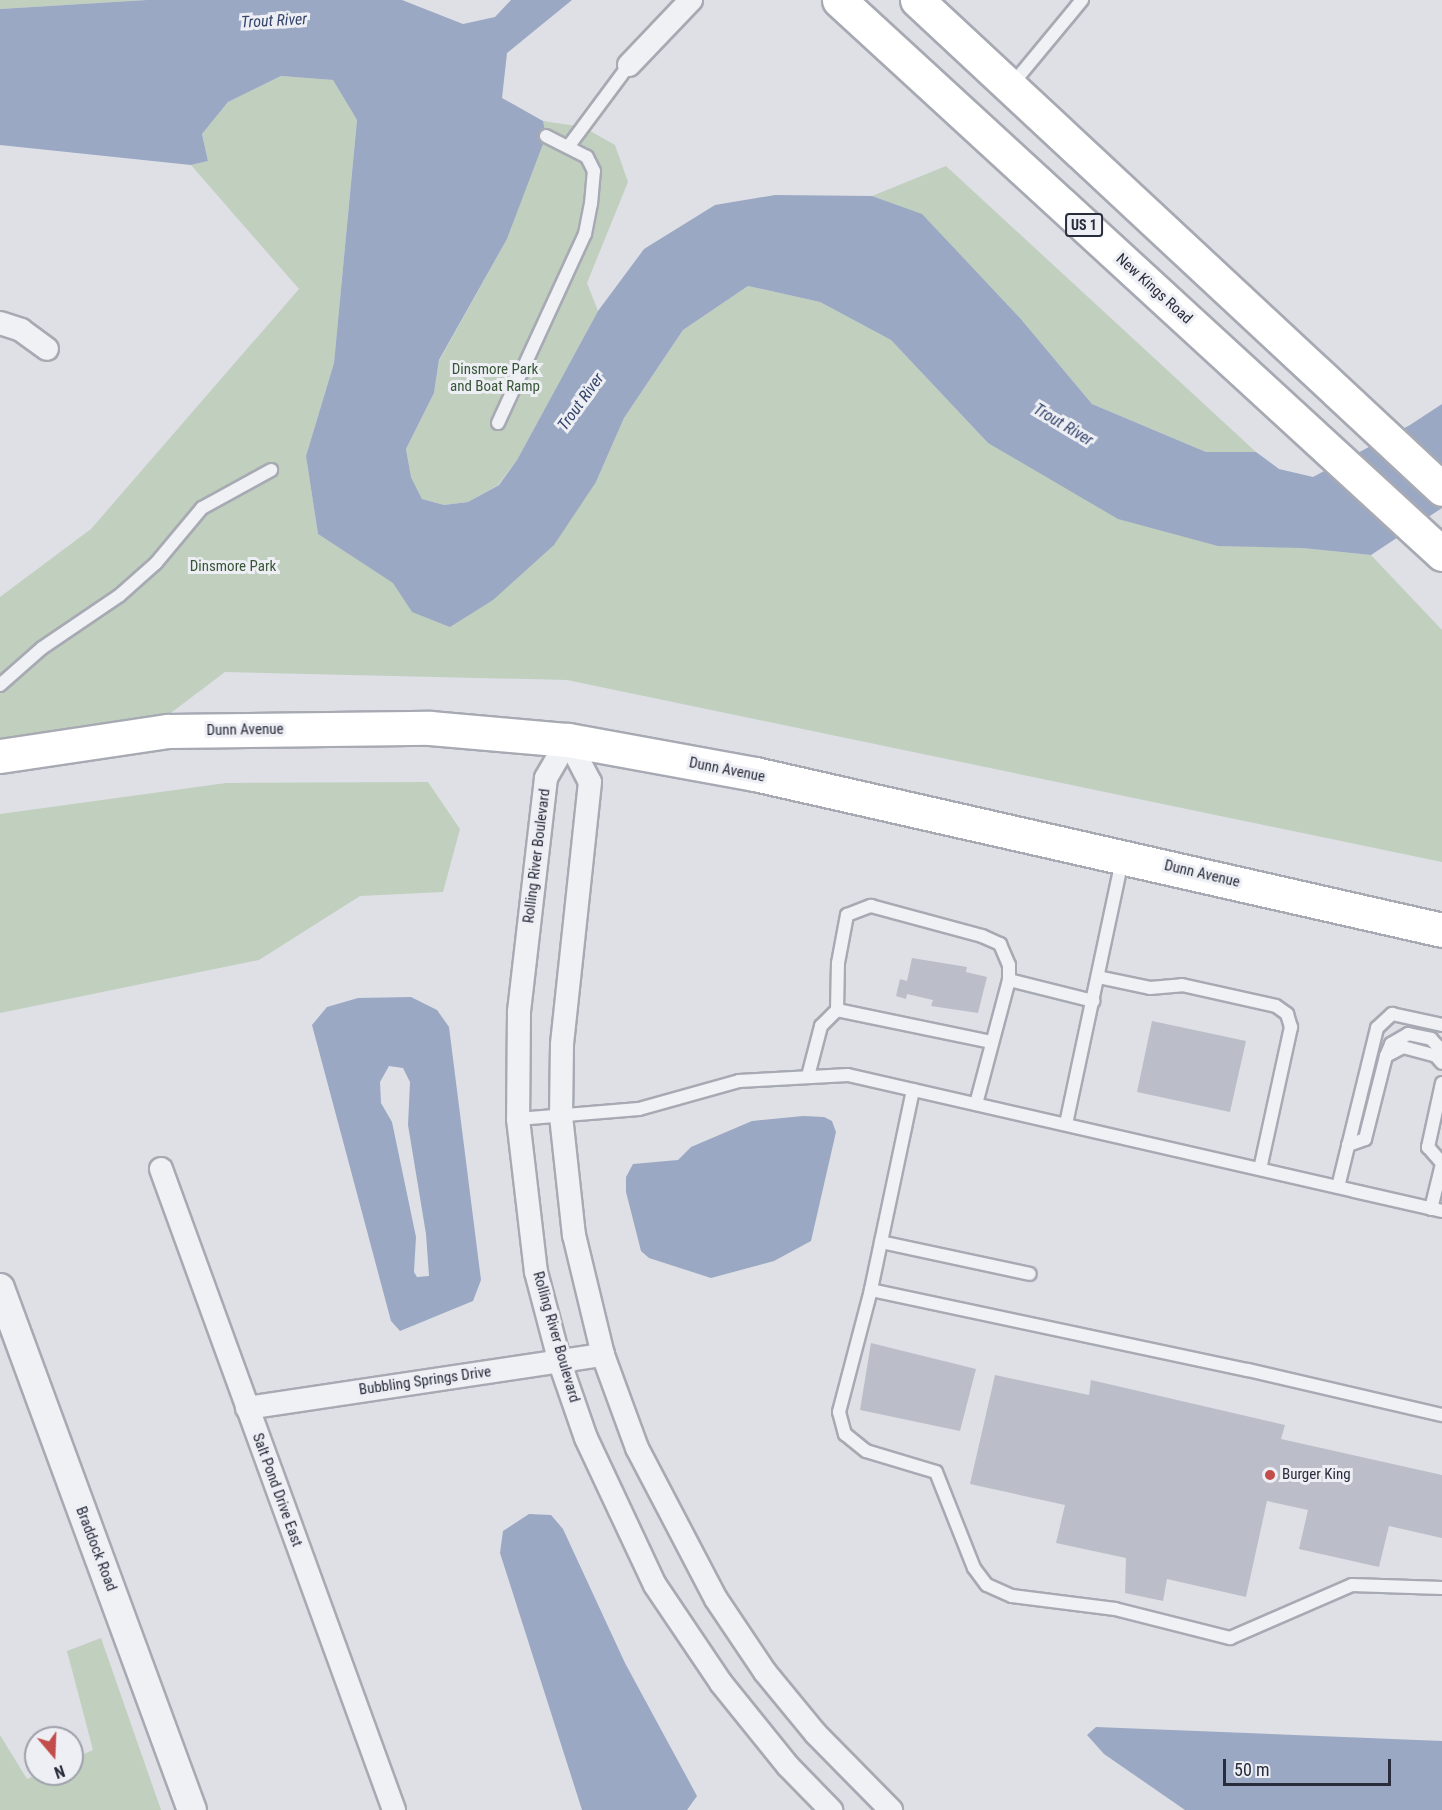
<!DOCTYPE html>
<html>
<head>
<meta charset="utf-8">
<style>
  body { margin:0 }
  #map { position:relative; width:1442px; height:1810px; overflow:hidden; background:#dee0e6; font-family:"Roboto Condensed",sans-serif }
  div>[style] { position:absolute }
  .green>* { inset:0; background:#c1cfbf }
  .water>* { inset:0; background:#9ba8c3 }
  .building>* { inset:0; background:#bbbec8 }
  .roads { filter:drop-shadow(2px 0 #a7aab3) drop-shadow(-2px 0 #a7aab3) drop-shadow(0 2px #a7aab3) drop-shadow(0 -2px #a7aab3) }
  .service>* { height:12px; margin:-6px; padding:0 6px; transform-origin:6px; border-radius:6px; background:#f0f1f5 }
  .minor>* { height:22px; margin:-11px; padding:0 11px; transform-origin:11px; border-radius:11px; background:#f0f1f5 }
  .tertiary>* { height:28px; margin:-14px; padding:0 14px; transform-origin:14px; border-radius:14px; background:#f0f1f5 }
  .secondary>* { height:33px; margin:-16.5px; padding:0 16.5px; transform-origin:16.5px; border-radius:16.5px; background:#fff }
  .trunk>* { height:33px; margin:-16.5px; padding:0 16.5px; transform-origin:16.5px; border-radius:16.5px; background:#fff }
  .dots>* { width:16px; height:16px; translate:-50% -50%; box-sizing:border-box; border:3px solid #edeff4; border-radius:50% }
  span { translate:-50% -50%; white-space:nowrap; text-align:center; line-height:1.15; -webkit-text-stroke:6px #edeff4; paint-order:stroke }
  .shield-label span { padding:2px 4px; background:#edeff4; border:2px solid; border-radius:4px; -webkit-text-stroke-width:0 }
  .shield-label { font-size:14px; color:#282c3b; font-weight:700 }
  .street-label { font-size:15px; color:#282c3b }
  .park-label { font-size:15px; color:#385637 }
  .poi-label { font-size:15px; color:#282c3b }
  .left { translate:0 -50%; text-align:left }
  .water-label { font-size:16px; color:#36456c; font-style:italic }
  .north { position:absolute; left:24px; top:1726px; width:60px; height:60px; box-sizing:border-box; background:#edeff4; border:2px solid #9ea1aa; border-radius:50%; rotate:161deg; font-size:16px; font-weight:700; line-height:24px; text-align:center; color:#282c3b }
  .north::after { content:''; display:block; margin:auto; width:21px; height:27px; background:#c24d4b; clip-path:polygon(50% 0,100% 100%,50% 72%,0 100%) }
  .scale { position:absolute; left:1223px; top:1759px; width:168px; height:27px; box-sizing:border-box; border:3px solid #282c3b; border-top:0; padding-left:8px; font-size:18px; line-height:21px; white-space:nowrap; color:#282c3b; -webkit-text-stroke:4px #edeff4; paint-order:stroke }
</style>
</head>
<body>
<div id="map">
  <div class="green">
    <div style="clip-path:polygon(0 0,147px 0,0 9px)"></div>
    <div style="clip-path:polygon(281px 76px,333px 80px,357px 120px,334px 363px,306px 456px,318px 534px,394px 583px,412px 612px,596px 482px,624px 418px,683px 330px,748px 286px,820px 302px,891px 340px,988px 443px,1302px 548px,1371px 555px,1442px 630px,1442px 862px,567px 680px,225px 672px,168px 715px,0 739px,0 597px,91px 529px,299px 289px,191px 165px,208px 161px,202px 134px,228px 102px)"></div>
    <div style="clip-path:polygon(543px 121px,583px 127px,615px 145px,628px 182px,587px 283px,598px 311px,517px 460px,498px 485px,468px 502px,444px 505px,422px 499px,411px 477px,406px 449px,434px 393px,439px 361px,507px 239px,545px 136px)"></div>
    <div style="clip-path:polygon(946px 166px,1256px 452px,1206px 452px,1092px 404px,1020px 318px,922px 215px,872px 196px)"></div>
    <div style="clip-path:polygon(428px 782px,460px 829px,443px 892px,360px 896px,259px 960px,0 1013px,0 814px,226px 783px)"></div>
    <div style="clip-path:polygon(101px 1638px,161px 1810px,0 1810px,0 1735px,27px 1779px,38px 1774px,72px 1774px,72px 1759px,93px 1750px,67px 1651px)"></div>
  </div>
  <div class="water">
    <div style="clip-path:polygon(147px 0,402px 0,463px 24px,495px 17px,511px 0,572px 0,507px 53px,502px 98px,543px 121px,546px 136px,507px 239px,439px 360px,434px 393px,406px 449px,411px 477px,422px 499px,444px 505px,468px 502px,499px 485px,517px 460px,598px 311px,644px 249px,715px 205px,775px 195px,872px 196px,922px 214px,1020px 318px,1092px 404px,1206px 452px,1256px 452px,1279px 469px,1313px 477px,1410px 425px,1442px 404px,1442px 508px,1371px 555px,1302px 548px,1218px 546px,1118px 519px,988px 443px,891px 340px,820px 302px,748px 286px,683px 330px,624px 418px,596px 482px,554px 545px,493px 600px,450px 627px,412px 612px,393px 583px,318px 534px,306px 456px,334px 363px,357px 120px,333px 80px,281px 76px,228px 102px,202px 134px,208px 161px,191px 165px,0 145px,0 9px)"></div>
    <div style="clip-path:polygon(evenodd,411px 997px,437px 1010px,449px 1027px,481px 1280px,473px 1301px,400px 1331px,391px 1321px,312px 1025px,327px 1007px,358px 998px,411px 997px,389px 1066px,403px 1068px,410px 1082px,408px 1125px,426px 1234px,429px 1276px,417px 1277px,414px 1272px,416px 1237px,392px 1122px,381px 1103px,380px 1082px,389px 1066px)"></div>
    <div style="clip-path:polygon(803px 1116px,824px 1117px,832px 1121px,836px 1132px,811px 1241px,774px 1261px,711px 1278px,649px 1258px,641px 1251px,626px 1192px,626px 1177px,633px 1164px,678px 1160px,691px 1147px,752px 1121px)"></div>
    <div style="clip-path:polygon(529px 1514px,551px 1515px,563px 1529px,625px 1663px,697px 1796px,687px 1810px,582px 1810px,500px 1553px,503px 1531px)"></div>
    <div style="clip-path:polygon(1096px 1727px,1442px 1741px,1442px 1810px,1185px 1810px,1104px 1754px,1087px 1735px)"></div>
  </div>
  <div class="building">
    <div style="clip-path:polygon(912px 958px,967px 967px,966px 972px,987px 977px,978px 1013px,931px 1006px,933px 1000px,907px 994px,906px 999px,896px 996px,900px 979px,907px 981px)"></div>
    <div style="clip-path:polygon(1152px 1021px,1246px 1041px,1230px 1112px,1137px 1092px)"></div>
    <div style="clip-path:polygon(871px 1343px,976px 1369px,960px 1431px,860px 1410px)"></div>
    <div style="clip-path:polygon(995px 1375px,1089px 1395px,1091px 1380px,1285px 1425px,1281px 1439px,1442px 1475px,1442px 1538px,1389px 1526px,1379px 1567px,1299px 1549px,1308px 1510px,1267px 1501px,1246px 1597px,1167px 1579px,1163px 1601px,1125px 1593px,1126px 1558px,1056px 1543px,1065px 1505px,970px 1484px)"></div>
  </div>
  <div class="roads">
    <div class="service">
      <div style="left:1010px;top:87px;width:113px;rotate:-50.4deg"></div>
      <div style="left:568px;top:147px;width:102px;rotate:-53.4deg"></div>
      <div style="left:498px;top:423px;width:208px;rotate:-65.3deg"></div>
      <div style="left:585px;top:234px;width:31px;rotate:-79deg"></div>
      <div style="left:591px;top:204px;width:33px;rotate:-85deg"></div>
      <div style="left:594px;top:171px;width:16px;rotate:-117deg"></div>
      <div style="left:587px;top:157px;width:46px;rotate:-152.9deg"></div>
      <div style="left:0;top:685px;width:56px;rotate:-41.4deg"></div>
      <div style="left:42px;top:648px;width:94px;rotate:-34.2deg"></div>
      <div style="left:120px;top:595px;width:48px;rotate:-41.6deg"></div>
      <div style="left:156px;top:563px;width:72px;rotate:-50.1deg"></div>
      <div style="left:202px;top:508px;width:79px;rotate:-28.8deg"></div>
      <div style="left:1098px;top:977px;width:53px;rotate:11.9deg"></div>
      <div style="left:1150px;top:988px;width:32px;rotate:-5deg"></div>
      <div style="left:1182px;top:985px;width:96px;rotate:12.6deg"></div>
      <div style="left:1276px;top:1006px;width:14px;rotate:36deg"></div>
      <div style="left:1287px;top:1014px;width:14px;rotate:73deg"></div>
      <div style="left:1291px;top:1027px;width:145px;rotate:102.3deg"></div>
      <div style="left:837px;top:1010px;width:157px;rotate:11.7deg"></div>
      <div style="left:1386px;top:1056px;width:13px;rotate:-67deg"></div>
      <div style="left:1391px;top:1044px;width:20px;rotate:-30deg"></div>
      <div style="left:1408px;top:1034px;width:24px;rotate:12deg"></div>
      <div style="left:1431px;top:1039px;width:16px;rotate:47deg"></div>
      <div style="left:808px;top:1076px;width:52px;rotate:-75.4deg"></div>
      <div style="left:821px;top:1026px;width:23px;rotate:-45deg"></div>
      <div style="left:837px;top:1010px;width:47px;rotate:-88.8deg"></div>
      <div style="left:838px;top:963px;width:49px;rotate:-79.4deg"></div>
      <div style="left:847px;top:915px;width:26px;rotate:-21deg"></div>
      <div style="left:871px;top:906px;width:115px;rotate:15.1deg"></div>
      <div style="left:982px;top:936px;width:20px;rotate:24deg"></div>
      <div style="left:1000px;top:944px;width:23px;rotate:67deg"></div>
      <div style="left:1009px;top:965px;width:15px;rotate:90deg"></div>
      <div style="left:1442px;top:1083px;width:66px;rotate:102.3deg"></div>
      <div style="left:1428px;top:1147px;width:21px;rotate:49deg"></div>
      <div style="left:913px;top:1090px;width:204px;rotate:101.9deg"></div>
      <div style="left:871px;top:1290px;width:126px;rotate:104.7deg"></div>
      <div style="left:839px;top:1412px;width:23px;rotate:75deg"></div>
      <div style="left:845px;top:1434px;width:27px;rotate:39deg"></div>
      <div style="left:866px;top:1451px;width:73px;rotate:16.7deg"></div>
      <div style="left:936px;top:1472px;width:103px;rotate:68.4deg"></div>
      <div style="left:974px;top:1568px;width:21px;rotate:53deg"></div>
      <div style="left:987px;top:1585px;width:27px;rotate:24deg"></div>
      <div style="left:1012px;top:1596px;width:104px;rotate:7.2deg"></div>
      <div style="left:1115px;top:1609px;width:119px;rotate:14.2deg"></div>
      <div style="left:1230px;top:1638px;width:133px;rotate:-23.5deg"></div>
      <div style="left:1352px;top:1585px;width:90px;rotate:1.9deg"></div>
      <div style="left:976px;top:1104px;width:128px;rotate:-75.1deg"></div>
      <div style="left:1009px;top:980px;width:87px;rotate:14deg"></div>
      <div style="left:518px;top:1119px;width:121px;rotate:-4.7deg"></div>
      <div style="left:639px;top:1109px;width:104px;rotate:-15.6deg"></div>
      <div style="left:739px;top:1081px;width:109px;rotate:-3.2deg"></div>
      <div style="left:848px;top:1075px;width:609px;rotate:12.9deg"></div>
      <div style="left:1066px;top:1124px;width:270px;rotate:-78deg"></div>
      <div style="left:1348px;top:1145px;width:18px;rotate:-19deg"></div>
      <div style="left:1365px;top:1139px;width:86px;rotate:-75.8deg"></div>
      <div style="left:1386px;top:1056px;width:19px;rotate:-28deg"></div>
      <div style="left:1403px;top:1047px;width:34px;rotate:15deg"></div>
      <div style="left:1436px;top:1056px;width:9px;rotate:49deg"></div>
      <div style="left:1338px;top:1187px;width:164px;rotate:-76.2deg"></div>
      <div style="left:1377px;top:1028px;width:21px;rotate:-43deg"></div>
      <div style="left:1392px;top:1014px;width:51px;rotate:12.4deg"></div>
      <div style="left:1431px;top:1209px;width:46px;rotate:-76.3deg"></div>
      <div style="left:881px;top:1242px;width:152px;rotate:12.1deg"></div>
      <div style="left:871px;top:1290px;width:385px;rotate:12deg"></div>
      <div style="left:1248px;top:1370px;width:199px;rotate:13.1deg"></div>
    </div>
    <div class="minor">
      <div style="left:629px;top:65px;width:90px;rotate:-46.4deg"></div>
      <div style="left:0;top:323px;width:22px;rotate:18deg"></div>
      <div style="left:21px;top:330px;width:32px;rotate:36deg"></div>
      <div style="left:568px;top:740px;width:47px;rotate:62.4deg"></div>
      <div style="left:590px;top:782px;width:264px;rotate:96.1deg"></div>
      <div style="left:562px;top:1045px;width:71px;rotate:90.8deg"></div>
      <div style="left:561px;top:1116px;width:120px;rotate:83.8deg"></div>
      <div style="left:574px;top:1235px;width:123px;rotate:76.4deg"></div>
      <div style="left:603px;top:1355px;width:99px;rotate:69.9deg"></div>
      <div style="left:637px;top:1448px;width:170px;rotate:62.4deg"></div>
      <div style="left:716px;top:1599px;width:88px;rotate:56.1deg"></div>
      <div style="left:765px;top:1672px;width:80px;rotate:50.6deg"></div>
      <div style="left:816px;top:1734px;width:107px;rotate:45.4deg"></div>
      <div style="left:568px;top:740px;width:44px;rotate:120.1deg"></div>
      <div style="left:546px;top:778px;width:236px;rotate:96.6deg"></div>
      <div style="left:519px;top:1012px;width:107px;rotate:90.5deg"></div>
      <div style="left:518px;top:1119px;width:154px;rotate:83.3deg"></div>
      <div style="left:536px;top:1272px;width:94px;rotate:75.2deg"></div>
      <div style="left:560px;top:1363px;width:79px;rotate:70.9deg"></div>
      <div style="left:586px;top:1438px;width:162px;rotate:64.9deg"></div>
      <div style="left:655px;top:1585px;width:118px;rotate:56deg"></div>
      <div style="left:721px;top:1683px;width:107px;rotate:51.1deg"></div>
      <div style="left:788px;top:1766px;width:62px;rotate:45.7deg"></div>
      <div style="left:161px;top:1169px;width:682px;rotate:70.02deg"></div>
      <div style="left:247px;top:1408px;width:360px;rotate:-8.5deg"></div>
    </div>
    <div class="tertiary">
      <div style="left:0;top:1288px;width:556px;rotate:69.81deg"></div>
    </div>
    <div class="secondary">
      <div style="left:0;top:756px;width:170px;rotate:-8.5deg"></div>
      <div style="left:168px;top:731px;width:262px;rotate:-0.7deg"></div>
      <div style="left:430px;top:728px;width:139px;rotate:5deg"></div>
      <div style="left:568px;top:740px;width:190px;rotate:10.3deg"></div>
      <div style="left:755px;top:774px;width:704px;rotate:12.79deg"></div>
    </div>
    <div class="trunk">
      <div style="left:839px;top:0;width:819px;rotate:42.57deg"></div>
      <div style="left:917px;top:0;width:717px;rotate:42.97deg"></div>
    </div>
  </div>
  <div class="dots">
    <div style="left:1270px;top:1475px;background:#c24d4b"></div>
  </div>
  <div class="shield-label">
    <span style="left:1084px;top:225px">US 1</span>
  </div>
  <div class="street-label">
    <span style="left:1154px;top:289px;rotate:42deg">New Kings Road</span>
    <span style="left:245px;top:730px;rotate:-1deg">Dunn Avenue</span>
    <span style="left:727px;top:770px;rotate:11deg">Dunn Avenue</span>
    <span style="left:537px;top:856px;rotate:-83deg">Rolling River Boulevard</span>
    <span style="left:1202px;top:874px;rotate:13deg">Dunn Avenue</span>
    <span style="left:556px;top:1337px;rotate:74deg">Rolling River Boulevard</span>
    <span style="left:425px;top:1381px;rotate:-8deg">Bubbling Springs Drive</span>
    <span style="left:277px;top:1490px;rotate:70deg">Salt Pond Drive East</span>
    <span style="left:96px;top:1549px;rotate:69deg">Braddock Road</span>
  </div>
  <div class="park-label">
    <span style="left:495px;top:378px">Dinsmore Park<br>and Boat Ramp</span>
    <span style="left:233px;top:567px">Dinsmore Park</span>
  </div>
  <div class="poi-label">
    <span class="left" style="left:1282px;top:1475px">Burger King</span>
  </div>
  <div class="water-label">
    <span style="left:274px;top:21px;rotate:-3deg">Trout River</span>
    <span style="left:581px;top:402px;rotate:-54deg">Trout River</span>
    <span style="left:1063px;top:425px;rotate:31deg">Trout River</span>
  </div>
  <div class="north">N</div>
  <div class="scale">50 m</div>
</div>
</body>
</html>
